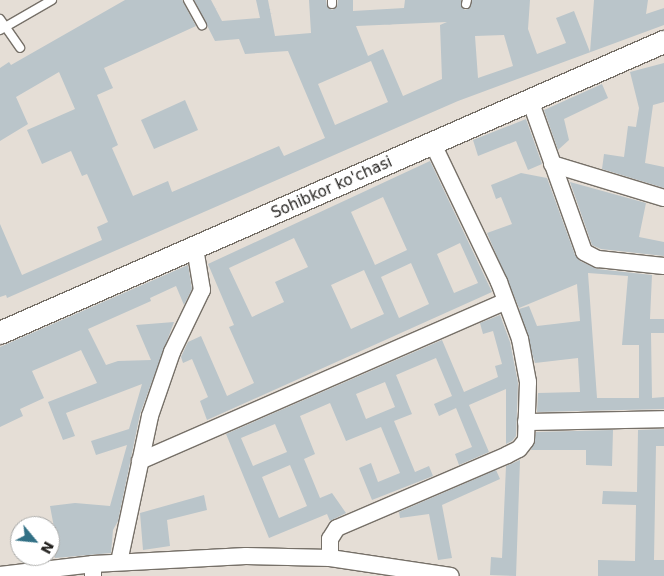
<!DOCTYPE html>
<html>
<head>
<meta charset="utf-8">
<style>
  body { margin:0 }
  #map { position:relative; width:664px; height:576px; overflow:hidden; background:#e5ded6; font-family:"DejaVu Sans",sans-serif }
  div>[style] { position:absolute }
  .building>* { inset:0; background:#bac5ca }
  .roads { filter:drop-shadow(1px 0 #767068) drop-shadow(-1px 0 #767068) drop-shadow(0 1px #767068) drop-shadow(0 -1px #767068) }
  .lane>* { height:8px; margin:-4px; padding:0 4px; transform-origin:4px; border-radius:4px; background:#fff }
  .street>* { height:16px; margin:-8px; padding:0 8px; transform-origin:8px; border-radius:8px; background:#fff }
  .secondary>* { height:22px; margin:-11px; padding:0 11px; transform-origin:11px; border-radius:11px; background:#fff }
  span { translate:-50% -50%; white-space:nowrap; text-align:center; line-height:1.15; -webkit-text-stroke:4.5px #fff; paint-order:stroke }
  .street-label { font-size:15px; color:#24221f }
  .north { position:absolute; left:10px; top:516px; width:50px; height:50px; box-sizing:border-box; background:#fff; border:1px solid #a7a7a5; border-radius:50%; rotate:118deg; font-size:14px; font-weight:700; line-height:20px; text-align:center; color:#24221f }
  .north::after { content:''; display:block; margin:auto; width:18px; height:22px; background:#317085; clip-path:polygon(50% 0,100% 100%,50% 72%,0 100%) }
</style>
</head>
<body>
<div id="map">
  <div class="building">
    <div style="clip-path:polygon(evenodd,125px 0,182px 0,196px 26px,104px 68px,113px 88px,97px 95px,118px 145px,112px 148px,133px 196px,168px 181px,172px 192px,279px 146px,284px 156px,325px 138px,288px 51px,245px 54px,239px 39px,215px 41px,194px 0,211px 0,222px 21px,260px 18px,256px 0,268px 0,275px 36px,311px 33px,309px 0,326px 0,327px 6px,332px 10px,337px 7px,338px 0,353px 0,353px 11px,404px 8px,405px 0,461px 0,461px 6px,465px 10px,470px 8px,472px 0,530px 0,528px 29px,537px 54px,566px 43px,556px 18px,574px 11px,590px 52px,594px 0,648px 0,646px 14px,664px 8px,664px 25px,458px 101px,7px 298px,6px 295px,0 297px,0 224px,22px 275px,102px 240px,97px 227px,108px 222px,87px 174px,82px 176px,71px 151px,42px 164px,27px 130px,75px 109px,59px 72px,16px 97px,28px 124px,0 141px,0 68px,9px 62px,11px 65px,125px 0,447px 22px,440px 25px,442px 79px,403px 96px,383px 49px,368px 56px,356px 26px,447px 22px,125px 0,504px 35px,513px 66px,478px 78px,475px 36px,504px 35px,125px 0,371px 61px,388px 102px,335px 125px,318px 84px,371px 61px)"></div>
    <div style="clip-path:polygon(664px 63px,664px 102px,653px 105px,645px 163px,664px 167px,664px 188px,602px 169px,604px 154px,624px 157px,628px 126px,636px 127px,639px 108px,630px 72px)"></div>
    <div style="clip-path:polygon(602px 84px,608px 98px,564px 119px,569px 140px,558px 150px,544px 110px)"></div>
    <div style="clip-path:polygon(185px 100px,198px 130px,154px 149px,141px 120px)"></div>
    <div style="clip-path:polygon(526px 119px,542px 164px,528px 170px,516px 141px,478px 156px,473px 140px)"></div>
    <div style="clip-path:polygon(evenodd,430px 161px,492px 292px,207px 420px,200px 401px,208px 397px,192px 359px,183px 363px,181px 357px,188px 342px,201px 336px,227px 396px,254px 383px,229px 327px,234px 325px,208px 264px,430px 161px,383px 197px,407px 250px,375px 265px,351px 212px,383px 197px,430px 161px,294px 238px,308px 267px,275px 282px,284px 302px,252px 317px,229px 268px,294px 238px,430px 161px,460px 243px,478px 283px,454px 293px,437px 254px,460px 243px,430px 161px,411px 263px,429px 304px,399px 318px,381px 277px,411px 263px,430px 161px,364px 270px,384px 314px,351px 329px,331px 285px,364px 270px)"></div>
    <div style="clip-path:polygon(evenodd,521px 173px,547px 178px,575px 255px,580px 261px,597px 269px,652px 275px,650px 319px,664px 319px,664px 333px,651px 333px,652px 398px,664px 397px,664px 409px,537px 412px,538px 393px,580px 392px,578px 358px,535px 363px,519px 309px,529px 306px,537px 326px,580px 321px,577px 284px,519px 308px,487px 233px,512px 224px,501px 197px,496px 199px,491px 185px,521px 173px,588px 273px,628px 276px,622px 345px,639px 345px,639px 398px,597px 398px,588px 273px)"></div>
    <div style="clip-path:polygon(570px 182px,646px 203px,639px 237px,664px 242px,664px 256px,601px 249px,592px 245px)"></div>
    <div style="clip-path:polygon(188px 265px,192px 289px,184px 305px,176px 286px,150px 298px,151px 301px,88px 329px,106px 365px,118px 361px,151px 360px,136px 325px,174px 322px,140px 414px,118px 521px,113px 530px,111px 553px,55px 558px,51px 538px,56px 538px,50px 506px,75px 503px,110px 506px,127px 445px,96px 455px,91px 441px,129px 429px,142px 384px,66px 413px,75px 436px,63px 440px,48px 402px,97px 383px,81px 350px,32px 371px,44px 398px,20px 409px,23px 416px,0 427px,0 347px)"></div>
    <div style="clip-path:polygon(evenodd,500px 315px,510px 342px,518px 383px,516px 436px,512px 441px,506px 444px,506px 389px,469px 405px,489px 452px,459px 465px,455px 454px,472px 447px,456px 408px,439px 416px,434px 404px,452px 396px,436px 358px,396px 375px,412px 414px,394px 421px,415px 472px,429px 466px,433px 476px,372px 500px,359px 468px,371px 463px,378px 482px,400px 473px,381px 427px,346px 441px,330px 403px,300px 416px,315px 454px,304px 459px,320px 498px,332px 493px,346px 513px,330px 521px,327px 514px,269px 538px,226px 434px,442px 340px,464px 392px,498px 377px,495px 366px,502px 364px,493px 331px,483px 334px,480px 323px,500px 315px,385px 382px,395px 407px,366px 419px,356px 394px,385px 382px,500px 315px,275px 424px,287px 452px,253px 466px,241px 438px,275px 424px,500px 315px,290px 465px,307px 506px,279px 518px,262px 477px,290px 465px)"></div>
    <div style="clip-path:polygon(664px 429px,664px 446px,656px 446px,654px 560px,664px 560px,664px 576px,598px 576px,598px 560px,635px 561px,636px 505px,602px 504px,603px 491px,637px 492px,638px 430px)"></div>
    <div style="clip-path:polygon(613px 430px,612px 466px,586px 465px,586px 450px,531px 450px,536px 432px)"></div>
    <div style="clip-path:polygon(520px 460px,516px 576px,490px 575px,491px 557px,502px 558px,506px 466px)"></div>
    <div style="clip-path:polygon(496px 470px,500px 479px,442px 505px,452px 558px,438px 560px,429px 514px,400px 518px,399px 512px)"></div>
    <div style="clip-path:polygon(204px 495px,207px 510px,167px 520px,170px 546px,143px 550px,140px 513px)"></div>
  </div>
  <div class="roads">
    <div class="lane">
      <div style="left:188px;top:0;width:29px;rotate:61deg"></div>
      <div style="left:332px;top:0;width:4px;rotate:90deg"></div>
      <div style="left:466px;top:4px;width:4px;rotate:-76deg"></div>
      <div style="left:0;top:19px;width:35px;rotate:55deg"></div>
      <div style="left:0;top:30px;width:60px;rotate:-30deg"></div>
    </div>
    <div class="street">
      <div style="left:530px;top:100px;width:161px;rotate:70.4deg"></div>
      <div style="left:584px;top:252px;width:16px;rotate:27deg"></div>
      <div style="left:598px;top:259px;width:66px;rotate:6.1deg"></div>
      <div style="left:552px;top:164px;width:117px;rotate:16.9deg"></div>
      <div style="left:526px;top:422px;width:138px;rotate:-1.2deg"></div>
      <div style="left:140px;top:461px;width:399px;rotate:-23.6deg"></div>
      <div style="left:330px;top:558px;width:19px;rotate:-90deg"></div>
      <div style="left:330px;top:539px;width:13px;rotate:-58deg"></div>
      <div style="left:337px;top:528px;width:185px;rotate:-23.2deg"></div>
      <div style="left:507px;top:455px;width:13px;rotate:-27deg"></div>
      <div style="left:519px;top:449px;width:11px;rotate:-52deg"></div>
      <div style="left:526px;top:440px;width:58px;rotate:-88deg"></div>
      <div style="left:528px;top:382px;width:44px;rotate:-100.5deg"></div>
      <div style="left:520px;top:339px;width:61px;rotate:-110.2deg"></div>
      <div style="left:499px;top:282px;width:153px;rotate:-115.6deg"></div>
      <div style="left:119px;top:562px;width:149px;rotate:-78deg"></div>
      <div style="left:150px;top:416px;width:68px;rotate:-71deg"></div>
      <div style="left:172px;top:352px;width:69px;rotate:-64.2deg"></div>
      <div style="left:202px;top:290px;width:43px;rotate:-99.5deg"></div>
      <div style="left:93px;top:564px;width:153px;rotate:-3deg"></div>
      <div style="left:246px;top:556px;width:84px;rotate:1.4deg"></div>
      <div style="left:330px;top:558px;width:122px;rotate:8.5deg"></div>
      <div style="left:0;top:575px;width:94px;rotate:-6.7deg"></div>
      <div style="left:93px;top:564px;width:12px;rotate:90deg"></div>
    </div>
    <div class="secondary">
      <div style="left:0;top:333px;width:725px;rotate:-23.67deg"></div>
    </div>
  </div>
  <div class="street-label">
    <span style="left:332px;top:188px;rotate:-24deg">Sohibkor ko'chasi</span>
  </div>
  <div class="north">N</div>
</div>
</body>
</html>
